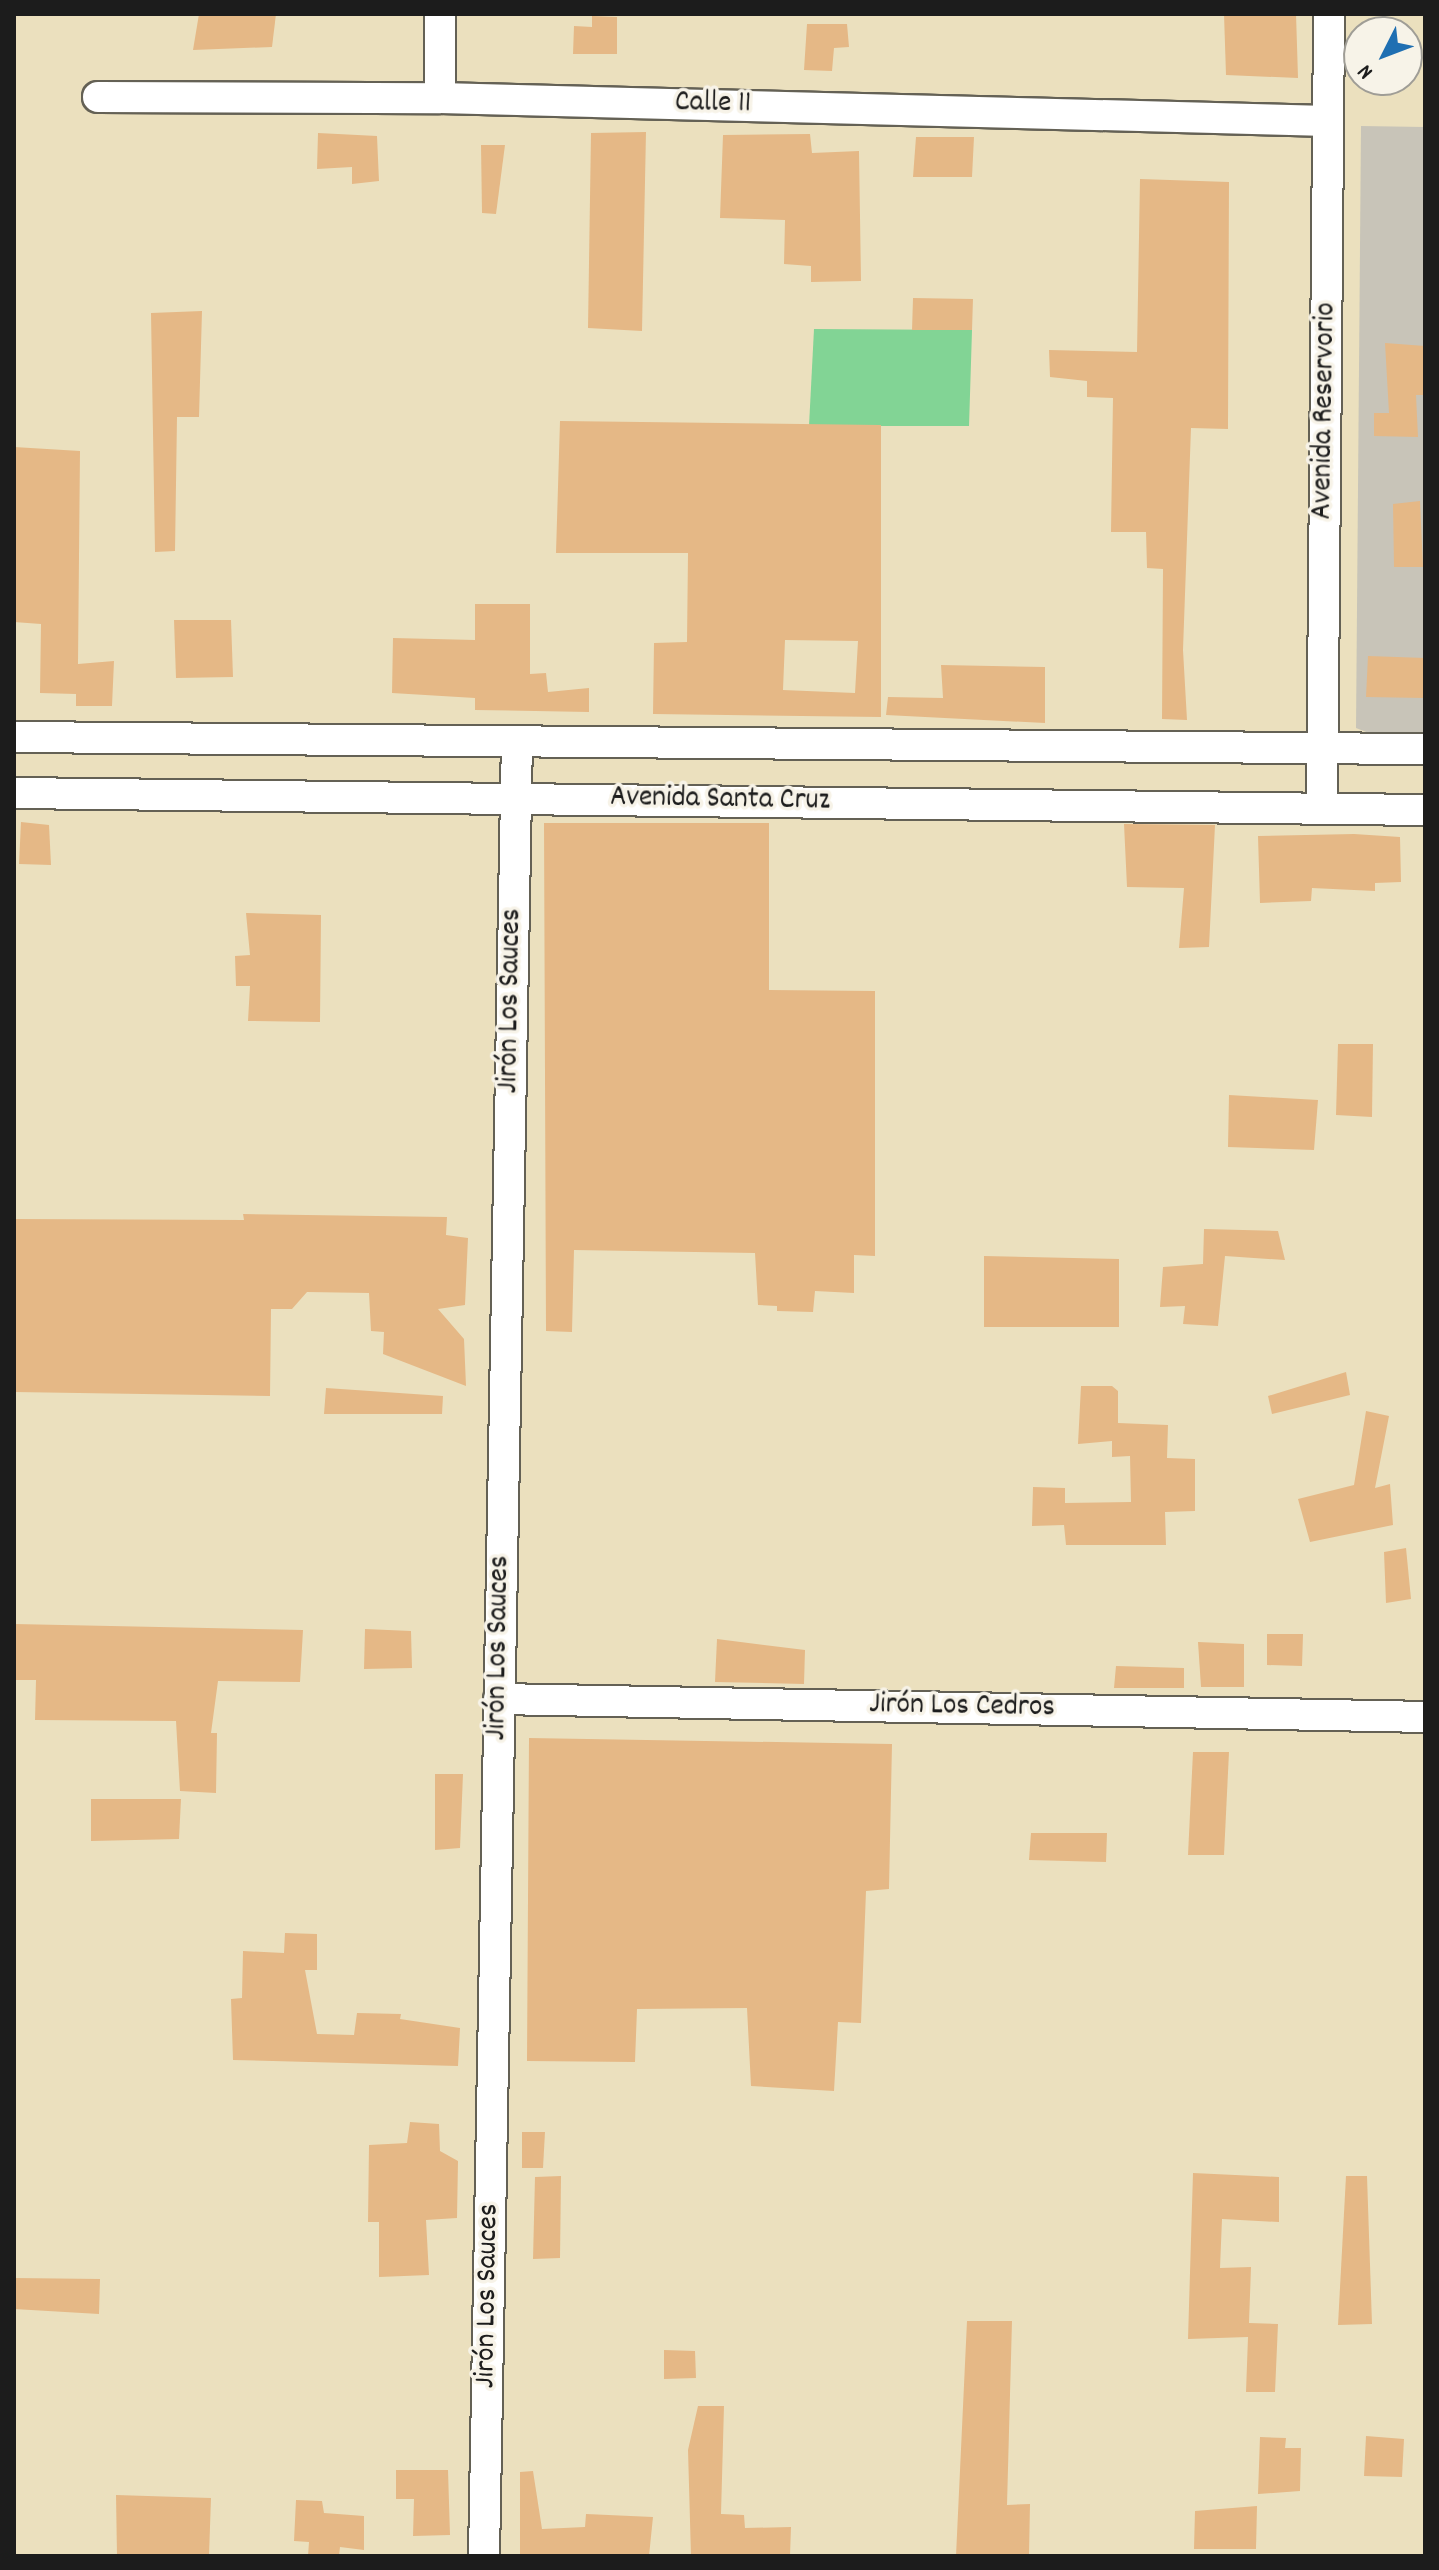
<!DOCTYPE html>
<html>
<head>
<meta charset="utf-8">
<style>
  body { margin:0 }
  #map { position:relative; width:1439px; height:2570px; overflow:hidden; background:#ebe0be; font-family:Dekko,sans-serif }
  div>[style] { position:absolute }
  .industrial>* { inset:0; background:#c8c4b8 }
  .green>* { inset:0; background:#82d495 }
  .building>* { inset:0; background:#e5b886 }
  .roads { filter:drop-shadow(2px 0 #646155) drop-shadow(-2px 0 #646155) drop-shadow(0 2px #646155) drop-shadow(0 -2px #646155) }
  .street>* { height:30px; margin:-15px; padding:0 15px; transform-origin:15px; border-radius:15px; background:#fff }
  span { translate:-50% -50%; white-space:nowrap; text-align:center; line-height:1.15; -webkit-text-stroke:7px #f7f3e8; paint-order:stroke }
  .street-label { font-size:30px; color:#1c1c1c }
  .frame { position:absolute; inset:0; border:16px solid #1c1c1c; pointer-events:none }
  .north { position:absolute; left:1343px; top:16px; width:80px; height:80px; box-sizing:border-box; background:#f7f3e8; border:2px solid #9f9d96; border-radius:50%; rotate:228deg; font-size:22px; font-weight:700; line-height:32px; text-align:center; color:#1c1c1c }
  .north::after { content:''; display:block; margin:auto; width:28px; height:36px; background:#1f6fb2; clip-path:polygon(50% 0,100% 100%,50% 72%,0 100%) }
</style>
</head>
<body>
<div id="map">
  <div class="industrial">
    <div style="clip-path:polygon(1361px 126px,1425px 127px,1425px 755px,1356px 728px)"></div>
  </div>
  <div class="green">
    <div style="clip-path:polygon(814px 329px,972px 330px,969px 426px,809px 426px)"></div>
  </div>
  <div class="building">
    <div style="clip-path:polygon(199px 14px,276px 14px,272px 47px,193px 50px)"></div>
    <div style="clip-path:polygon(1224px 14px,1296px 14px,1298px 78px,1226px 75px)"></div>
    <div style="clip-path:polygon(592px 16px,617px 17px,617px 54px,573px 54px,574px 26px,592px 27px)"></div>
    <div style="clip-path:polygon(807px 24px,847px 24px,849px 47px,834px 48px,832px 71px,804px 70px)"></div>
    <div style="clip-path:polygon(646px 132px,642px 331px,588px 328px,591px 133px)"></div>
    <div style="clip-path:polygon(318px 133px,377px 136px,379px 181px,352px 184px,352px 167px,317px 169px)"></div>
    <div style="clip-path:polygon(810px 134px,812px 153px,859px 151px,861px 281px,811px 282px,811px 266px,784px 264px,785px 220px,720px 218px,723px 135px)"></div>
    <div style="clip-path:polygon(916px 137px,974px 137px,972px 177px,913px 177px)"></div>
    <div style="clip-path:polygon(481px 145px,505px 145px,496px 214px,482px 213px)"></div>
    <div style="clip-path:polygon(1140px 179px,1229px 182px,1228px 429px,1191px 428px,1183px 650px,1187px 720px,1162px 719px,1163px 569px,1147px 568px,1146px 532px,1111px 532px,1113px 398px,1087px 397px,1087px 381px,1050px 377px,1049px 350px,1137px 352px)"></div>
    <div style="clip-path:polygon(913px 298px,973px 299px,972px 330px,912px 330px)"></div>
    <div style="clip-path:polygon(202px 311px,199px 417px,177px 417px,175px 551px,155px 552px,151px 313px)"></div>
    <div style="clip-path:polygon(1385px 343px,1425px 346px,1425px 395px,1416px 395px,1418px 437px,1374px 436px,1374px 413px,1389px 413px)"></div>
    <div style="clip-path:polygon(evenodd,560px 421px,881px 425px,881px 717px,653px 714px,654px 643px,687px 642px,688px 553px,556px 553px,560px 421px,785px 640px,858px 641px,855px 693px,783px 690px,785px 640px)"></div>
    <div style="clip-path:polygon(14px 447px,80px 451px,78px 664px,114px 661px,112px 706px,76px 706px,76px 694px,40px 693px,41px 624px,14px 622px)"></div>
    <div style="clip-path:polygon(1420px 501px,1423px 567px,1394px 567px,1393px 504px)"></div>
    <div style="clip-path:polygon(475px 604px,530px 604px,530px 674px,546px 673px,548px 692px,589px 688px,589px 712px,475px 710px,475px 698px,392px 693px,393px 638px,475px 640px)"></div>
    <div style="clip-path:polygon(174px 620px,231px 620px,233px 677px,176px 678px)"></div>
    <div style="clip-path:polygon(1368px 656px,1425px 658px,1425px 698px,1366px 697px)"></div>
    <div style="clip-path:polygon(941px 665px,1045px 667px,1045px 723px,886px 715px,888px 697px,943px 698px)"></div>
    <div style="clip-path:polygon(21px 822px,49px 825px,51px 865px,19px 864px)"></div>
    <div style="clip-path:polygon(544px 823px,769px 823px,769px 990px,875px 991px,875px 1256px,854px 1255px,854px 1293px,815px 1291px,813px 1312px,777px 1311px,777px 1306px,758px 1305px,755px 1253px,574px 1250px,572px 1332px,546px 1331px)"></div>
    <div style="clip-path:polygon(1124px 824px,1215px 825px,1209px 947px,1179px 948px,1184px 888px,1127px 887px)"></div>
    <div style="clip-path:polygon(1354px 834px,1400px 837px,1401px 882px,1375px 883px,1375px 891px,1312px 888px,1311px 901px,1260px 903px,1258px 836px)"></div>
    <div style="clip-path:polygon(246px 913px,321px 915px,320px 1022px,248px 1021px,250px 986px,236px 986px,235px 956px,250px 955px)"></div>
    <div style="clip-path:polygon(1338px 1044px,1373px 1044px,1372px 1117px,1336px 1115px)"></div>
    <div style="clip-path:polygon(1229px 1095px,1318px 1100px,1314px 1150px,1228px 1147px)"></div>
    <div style="clip-path:polygon(243px 1214px,447px 1217px,446px 1235px,468px 1238px,465px 1305px,438px 1309px,464px 1339px,466px 1386px,383px 1354px,384px 1332px,371px 1331px,369px 1293px,307px 1292px,292px 1309px,271px 1309px,270px 1396px,14px 1392px,14px 1219px,244px 1220px)"></div>
    <div style="clip-path:polygon(1204px 1229px,1278px 1231px,1285px 1260px,1225px 1256px,1218px 1326px,1183px 1324px,1185px 1306px,1160px 1307px,1163px 1267px,1203px 1264px)"></div>
    <div style="clip-path:polygon(984px 1256px,1119px 1259px,1119px 1327px,984px 1327px)"></div>
    <div style="clip-path:polygon(1346px 1372px,1350px 1395px,1272px 1414px,1268px 1396px)"></div>
    <div style="clip-path:polygon(1081px 1386px,1112px 1386px,1118px 1391px,1118px 1423px,1168px 1425px,1167px 1458px,1195px 1459px,1195px 1511px,1165px 1512px,1166px 1545px,1066px 1545px,1064px 1525px,1032px 1526px,1033px 1487px,1065px 1488px,1065px 1503px,1131px 1502px,1130px 1456px,1112px 1457px,1112px 1441px,1078px 1444px)"></div>
    <div style="clip-path:polygon(326px 1388px,443px 1396px,442px 1414px,324px 1414px)"></div>
    <div style="clip-path:polygon(1366px 1411px,1389px 1416px,1375px 1488px,1390px 1484px,1393px 1525px,1310px 1542px,1298px 1499px,1354px 1485px)"></div>
    <div style="clip-path:polygon(1406px 1548px,1411px 1599px,1386px 1603px,1384px 1552px)"></div>
    <div style="clip-path:polygon(14px 1624px,303px 1630px,300px 1682px,218px 1681px,211px 1733px,217px 1733px,216px 1793px,180px 1791px,176px 1721px,35px 1720px,36px 1680px,14px 1680px)"></div>
    <div style="clip-path:polygon(365px 1629px,411px 1631px,412px 1668px,364px 1669px)"></div>
    <div style="clip-path:polygon(1267px 1634px,1303px 1634px,1302px 1666px,1267px 1665px)"></div>
    <div style="clip-path:polygon(717px 1639px,805px 1650px,804px 1684px,715px 1682px)"></div>
    <div style="clip-path:polygon(1198px 1642px,1244px 1644px,1244px 1687px,1201px 1687px)"></div>
    <div style="clip-path:polygon(1116px 1666px,1184px 1668px,1184px 1688px,1114px 1688px)"></div>
    <div style="clip-path:polygon(529px 1738px,892px 1744px,889px 1889px,866px 1891px,861px 2023px,838px 2022px,834px 2091px,751px 2086px,747px 2008px,637px 2009px,635px 2062px,527px 2061px)"></div>
    <div style="clip-path:polygon(1193px 1752px,1229px 1752px,1224px 1855px,1188px 1855px)"></div>
    <div style="clip-path:polygon(435px 1774px,463px 1774px,460px 1848px,435px 1850px)"></div>
    <div style="clip-path:polygon(91px 1799px,181px 1799px,179px 1839px,91px 1841px)"></div>
    <div style="clip-path:polygon(1031px 1833px,1107px 1833px,1106px 1862px,1029px 1860px)"></div>
    <div style="clip-path:polygon(285px 1933px,317px 1934px,317px 1970px,305px 1970px,317px 2034px,354px 2035px,357px 2013px,401px 2014px,400px 2019px,460px 2028px,458px 2066px,233px 2060px,231px 1999px,242px 1998px,243px 1951px,284px 1953px)"></div>
    <div style="clip-path:polygon(410px 2122px,439px 2124px,440px 2151px,458px 2161px,457px 2218px,426px 2220px,429px 2275px,379px 2277px,379px 2222px,368px 2222px,369px 2145px,407px 2143px)"></div>
    <div style="clip-path:polygon(522px 2132px,545px 2132px,543px 2168px,522px 2168px)"></div>
    <div style="clip-path:polygon(1193px 2173px,1279px 2177px,1279px 2222px,1222px 2219px,1220px 2268px,1251px 2267px,1249px 2323px,1278px 2324px,1275px 2392px,1246px 2392px,1248px 2337px,1188px 2339px)"></div>
    <div style="clip-path:polygon(561px 2176px,560px 2258px,533px 2259px,535px 2177px)"></div>
    <div style="clip-path:polygon(1346px 2176px,1367px 2176px,1372px 2324px,1338px 2325px)"></div>
    <div style="clip-path:polygon(14px 2278px,100px 2279px,99px 2314px,14px 2309px)"></div>
    <div style="clip-path:polygon(967px 2321px,1012px 2321px,1007px 2505px,1030px 2504px,1029px 2556px,956px 2556px)"></div>
    <div style="clip-path:polygon(664px 2350px,695px 2351px,696px 2378px,664px 2379px)"></div>
    <div style="clip-path:polygon(698px 2406px,724px 2406px,721px 2514px,744px 2515px,745px 2528px,791px 2527px,790px 2556px,691px 2556px,688px 2450px)"></div>
    <div style="clip-path:polygon(1366px 2436px,1404px 2439px,1402px 2477px,1364px 2476px)"></div>
    <div style="clip-path:polygon(1260px 2437px,1286px 2438px,1285px 2448px,1301px 2448px,1300px 2491px,1258px 2494px)"></div>
    <div style="clip-path:polygon(396px 2470px,448px 2470px,450px 2535px,413px 2536px,414px 2499px,396px 2499px)"></div>
    <div style="clip-path:polygon(533px 2471px,542px 2529px,585px 2527px,586px 2514px,653px 2517px,649px 2556px,520px 2556px,520px 2472px)"></div>
    <div style="clip-path:polygon(116px 2495px,211px 2498px,209px 2556px,117px 2556px)"></div>
    <div style="clip-path:polygon(296px 2500px,322px 2501px,324px 2513px,364px 2516px,364px 2550px,340px 2547px,339px 2556px,308px 2556px,309px 2542px,294px 2541px)"></div>
    <div style="clip-path:polygon(1257px 2506px,1256px 2549px,1194px 2549px,1195px 2511px)"></div>
  </div>
  <div class="roads">
    <div class="street">
      <div style="left:98px;top:97px;width:342px;rotate:0.2deg"></div>
      <div style="left:440px;top:98px;width:888px;rotate:1.48deg"></div>
      <div style="left:440px;top:98px;width:84px;rotate:-90deg"></div>
      <div style="left:14px;top:737px;width:1411px;rotate:0.49deg"></div>
      <div style="left:14px;top:793px;width:1411px;rotate:0.69deg"></div>
      <div style="left:1322px;top:808px;width:794px;rotate:-89.49deg"></div>
      <div style="left:499px;top:1699px;width:926px;rotate:1.11deg"></div>
      <div style="left:484px;top:2556px;width:1815px;rotate:-88.96deg"></div>
    </div>
  </div>
  <div class="street-label">
    <span style="left:713px;top:105px;rotate:1deg">Calle 11</span>
    <span style="left:1326px;top:411px;rotate:-89deg">Avenida Reservorio</span>
    <span style="left:720px;top:801px;rotate:1deg">Avenida Santa Cruz</span>
    <span style="left:512px;top:1001px;rotate:-89deg">Jirón Los Sauces</span>
    <span style="left:500px;top:1648px;rotate:-89deg">Jirón Los Sauces</span>
    <span style="left:962px;top:1708px;rotate:1deg">Jirón Los Cedros</span>
    <span style="left:489px;top:2296px;rotate:-89deg">Jirón Los Sauces</span>
  </div>
  <div class="frame"></div>
  <div class="north">N</div>
</div>
</body>
</html>
